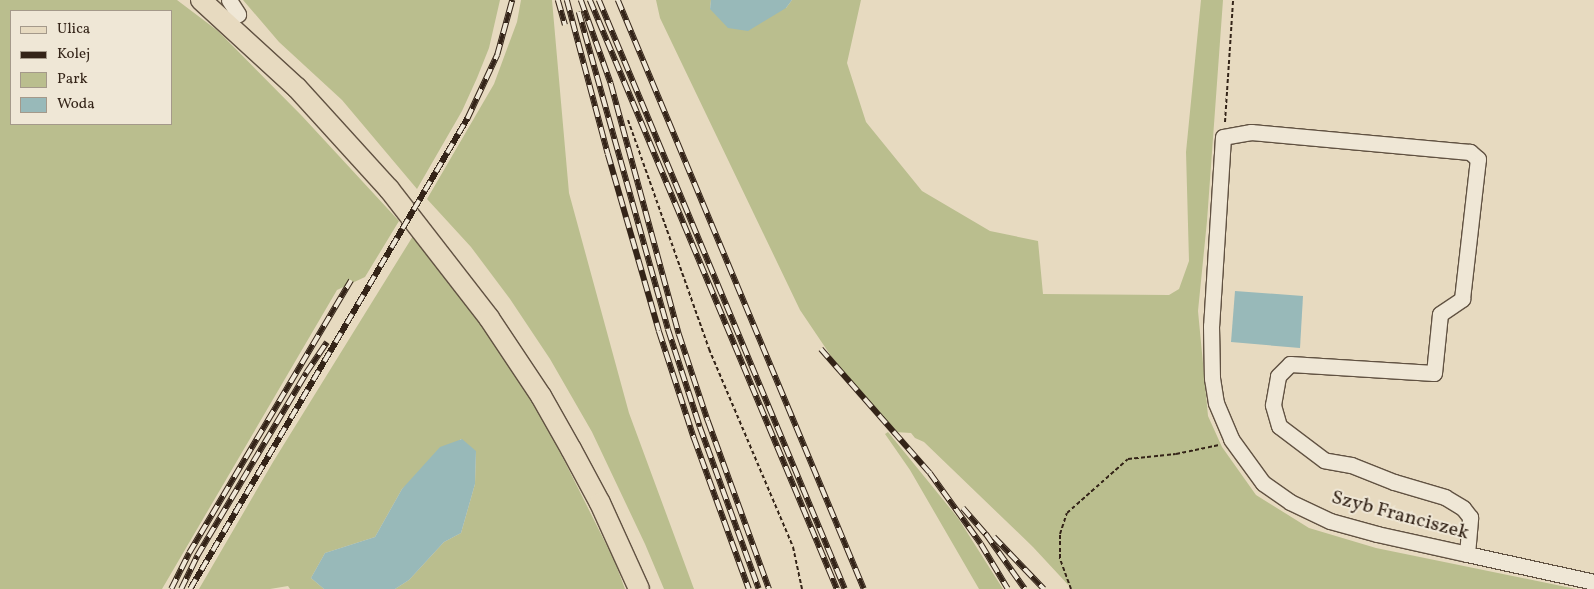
<!DOCTYPE html>
<html>
<head>
<meta charset="utf-8">
<style>
  body { margin:0 }
  #map { position:relative; width:1594px; height:589px; overflow:hidden; background:#e7dac0; font-family:Vollkorn,serif }
  div>[style] { position:absolute }
  .green>* { inset:0; background:#babe8e }
  .water>* { inset:0; background:#98b9b9 }
  .path>* { height:2px; margin-top:-1px; transform-origin:0; background:repeating-linear-gradient(90deg,#342418 0 4px,transparent 0 6.5px) }
  .roads { filter:drop-shadow(1px 0 #615242) drop-shadow(-1px 0 #615242) drop-shadow(0 1px #615242) drop-shadow(0 -1px #615242) }
  .minor>* { height:15px; margin:-7.5px; padding:0 7.5px; transform-origin:7.5px; border-radius:7.5px; background:#efe7d6 }
  .major>* { height:20px; margin:-10px; padding:0 10px; transform-origin:10px; border-radius:10px; background:#e7dac0 }
  .rail>* { height:5.5px; margin-top:-2.75px; transform-origin:0; background:repeating-linear-gradient(90deg,#efe7d6 0 11px,#342418 0 22px); box-sizing:border-box; border-block:1px solid #342418 }
  span { translate:-50% -50%; white-space:nowrap; text-align:center; line-height:1.15; -webkit-text-stroke:4px #efe7d6; paint-order:stroke }
  .street-label { font-size:20px; color:#342418 }
  .legend { position:absolute; left:10px; top:10px; width:162px; height:115px; box-sizing:border-box; background:#efe7d6; border:1px solid #a4998a; margin:0; padding:6px 9px; list-style:none; font-size:15px; color:#342418 }
  .legend li { display:flex; align-items:center; gap:10px; height:25px }
  .legend b { width:25px; border:1px solid #a4998a }
</style>
</head>
<body>
<div id="map">
  <div class="green">
    <div style="clip-path:polygon(evenodd,0 0,177px 0,218px 31px,302px 116px,399px 221px,365px 277px,337px 290px,162px 589px,0 589px,0 0,11px 11px,171px 11px,171px 124px,11px 124px,11px 11px)"></div>
    <div style="clip-path:polygon(243px 0,500px 0,489px 48px,477px 78px,462px 111px,417px 189px,342px 100px,279px 42px)"></div>
    <div style="clip-path:polygon(521px 0,552px 0,569px 193px,629px 413px,694px 589px,664px 589px,645px 544px,592px 432px,550px 359px,510px 299px,471px 247px,427px 199px,494px 84px,517px 22px)"></div>
    <div style="clip-path:polygon(656px 0,711px 0,710px 9px,786px 8px,792px 0,861px 0,847px 63px,866px 122px,922px 191px,990px 231px,1038px 241px,1043px 294px,1169px 295px,1179px 289px,1189px 261px,1186px 152px,1201px 0,1223px 0,1207px 221px,1198px 311px,1208px 416px,1222px 447px,1256px 495px,1309px 528px,1376px 548px,1576px 589px,1072px 589px,1033px 547px,924px 442px,915px 438px,911px 433px,895px 432px,831px 356px,800px 310px,660px 18px)"></div>
    <div style="clip-path:polygon(413px 236px,489px 335px,539px 410px,615px 562px,625px 589px,395px 589px,409px 580px,444px 542px,461px 533px,475px 484px,476px 452px,461px 439px,402px 489px,375px 537px,325px 553px,311px 578px,324px 589px,290px 589px,288px 586px,270px 589px,199px 589px,273px 462px)"></div>
    <div style="clip-path:polygon(888px 432px,958px 518px,1003px 589px,979px 589px,910px 470px,885px 434px)"></div>
  </div>
  <div class="water">
    <div style="clip-path:polygon(711px 0,792px 0,786px 8px,748px 31px,728px 28px,710px 9px)"></div>
    <div style="clip-path:polygon(1235px 291px,1303px 296px,1300px 348px,1231px 342px)"></div>
    <div style="clip-path:polygon(462px 439px,476px 451px,475px 484px,461px 533px,444px 542px,409px 580px,395px 589px,324px 589px,311px 578px,325px 553px,375px 537px,402px 489px,440px 447px)"></div>
  </div>
  <div class="path">
    <div style="left:628px;top:120px;width:243px;rotate:70.5deg"></div>
    <div style="left:709px;top:349px;width:215px;rotate:67deg"></div>
    <div style="left:793px;top:547px;width:43px;rotate:77.9deg"></div>
    <div style="left:1225px;top:122px;width:122px;rotate:-86.2deg"></div>
    <div style="left:1071px;top:589px;width:33px;rotate:-110deg"></div>
    <div style="left:1060px;top:558px;width:24px;rotate:-90deg"></div>
    <div style="left:1060px;top:534px;width:22px;rotate:-72deg"></div>
    <div style="left:1067px;top:513px;width:81px;rotate:-41.5deg"></div>
    <div style="left:1128px;top:459px;width:48px;rotate:-5.9deg"></div>
    <div style="left:1176px;top:454px;width:44px;rotate:-11.8deg"></div>
  </div>
  <div class="roads">
    <div class="minor">
      <div style="left:229px;top:0;width:17px;rotate:57deg"></div>
      <div style="left:1467px;top:554px;width:37px;rotate:-85deg"></div>
      <div style="left:1470px;top:517px;width:11px;rotate:-128deg"></div>
      <div style="left:1463px;top:508px;width:21px;rotate:-149deg"></div>
      <div style="left:1445px;top:497px;width:53px;rotate:-163.6deg"></div>
      <div style="left:1394px;top:482px;width:46px;rotate:-158.4deg"></div>
      <div style="left:1351px;top:465px;width:27px;rotate:-170deg"></div>
      <div style="left:1324px;top:460px;width:56px;rotate:-142.9deg"></div>
      <div style="left:1279px;top:426px;width:22px;rotate:-106deg"></div>
      <div style="left:1273px;top:405px;width:29px;rotate:-80deg"></div>
      <div style="left:1278px;top:376px;width:17px;rotate:-45deg"></div>
      <div style="left:1290px;top:364px;width:144px;rotate:3.6deg"></div>
      <div style="left:1434px;top:373px;width:59px;rotate:-84.2deg"></div>
      <div style="left:1440px;top:314px;width:27px;rotate:-34deg"></div>
      <div style="left:1462px;top:299px;width:141px;rotate:-83.5deg"></div>
      <div style="left:1478px;top:159px;width:11px;rotate:-139deg"></div>
      <div style="left:1470px;top:152px;width:220px;rotate:-174.8deg"></div>
      <div style="left:1251px;top:132px;width:28px;rotate:170deg"></div>
      <div style="left:1223px;top:137px;width:189px;rotate:93.6deg"></div>
      <div style="left:1211px;top:326px;width:52px;rotate:88.9deg"></div>
      <div style="left:1212px;top:378px;width:25px;rotate:81deg"></div>
      <div style="left:1216px;top:403px;width:39px;rotate:67deg"></div>
      <div style="left:1231px;top:439px;width:54px;rotate:54deg"></div>
      <div style="left:1263px;top:483px;width:33px;rotate:35deg"></div>
      <div style="left:1290px;top:502px;width:44px;rotate:25.4deg"></div>
      <div style="left:1330px;top:521px;width:49px;rotate:15.5deg"></div>
      <div style="left:1377px;top:534px;width:92px;rotate:12.5deg"></div>
      <div style="left:1467px;top:554px;width:130px;rotate:12.4deg"></div>
    </div>
    <div class="major">
      <div style="left:201px;top:0;width:130px;rotate:42.5deg"></div>
      <div style="left:297px;top:88px;width:137px;rotate:47.7deg"></div>
      <div style="left:389px;top:189px;width:163px;rotate:52.2deg"></div>
      <div style="left:489px;top:318px;width:94px;rotate:56.3deg"></div>
      <div style="left:541px;top:396px;width:61px;rotate:60.5deg"></div>
      <div style="left:571px;top:449px;width:61px;rotate:61.8deg"></div>
      <div style="left:600px;top:503px;width:94px;rotate:65.6deg"></div>
    </div>
  </div>
  <div class="rail">
    <div style="left:558px;top:0;width:26px;rotate:74deg"></div>
    <div style="left:567px;top:0;width:159px;rotate:75.1deg"></div>
    <div style="left:608px;top:154px;width:184px;rotate:73.9deg"></div>
    <div style="left:659px;top:331px;width:113px;rotate:71.9deg"></div>
    <div style="left:694px;top:438px;width:161px;rotate:70deg"></div>
    <div style="left:581px;top:0;width:89px;rotate:70.3deg"></div>
    <div style="left:611px;top:84px;width:259px;rotate:74.8deg"></div>
    <div style="left:679px;top:334px;width:92px;rotate:71.6deg"></div>
    <div style="left:708px;top:421px;width:179px;rotate:70deg"></div>
    <div style="left:590px;top:0;width:639px;rotate:67.25deg"></div>
    <div style="left:599px;top:0;width:638px;rotate:67.33deg"></div>
    <div style="left:618px;top:0;width:638px;rotate:67.33deg"></div>
    <div style="left:579px;top:12px;width:329px;rotate:74.3deg"></div>
    <div style="left:668px;top:329px;width:103px;rotate:71.9deg"></div>
    <div style="left:700px;top:427px;width:172px;rotate:70deg"></div>
    <div style="left:821px;top:349px;width:165px;rotate:48.7deg"></div>
    <div style="left:930px;top:473px;width:87px;rotate:54.3deg"></div>
    <div style="left:981px;top:544px;width:52px;rotate:59deg"></div>
    <div style="left:963px;top:508px;width:35px;rotate:49deg"></div>
    <div style="left:986px;top:534px;width:67px;rotate:54.7deg"></div>
    <div style="left:994px;top:537px;width:72px;rotate:46.1deg"></div>
    <div style="left:171px;top:589px;width:40px;rotate:-63.4deg"></div>
    <div style="left:189px;top:553px;width:317px;rotate:-59.3deg"></div>
    <div style="left:181px;top:589px;width:37px;rotate:-64deg"></div>
    <div style="left:197px;top:556px;width:213px;rotate:-59.2deg"></div>
    <div style="left:306px;top:373px;width:37px;rotate:-56deg"></div>
    <div style="left:190px;top:589px;width:546px;rotate:-59.49deg"></div>
    <div style="left:467px;top:119px;width:71px;rotate:-64.9deg"></div>
    <div style="left:497px;top:55px;width:57px;rotate:-74.7deg"></div>
  </div>
  <div class="street-label">
    <span style="left:1400px;top:516px;rotate:15deg">Szyb Franciszek</span>
  </div>
  <ul class="legend">
  <li><b style="height:6px;background:#e7dac0"></b>Ulica</li>
  <li><b style="height:6px;background:#342418"></b>Kolej</li>
  <li><b style="height:14px;background:#babe8e"></b>Park</li>
  <li><b style="height:14px;background:#98b9b9"></b>Woda</li>
  </ul>
</div>
</body>
</html>
